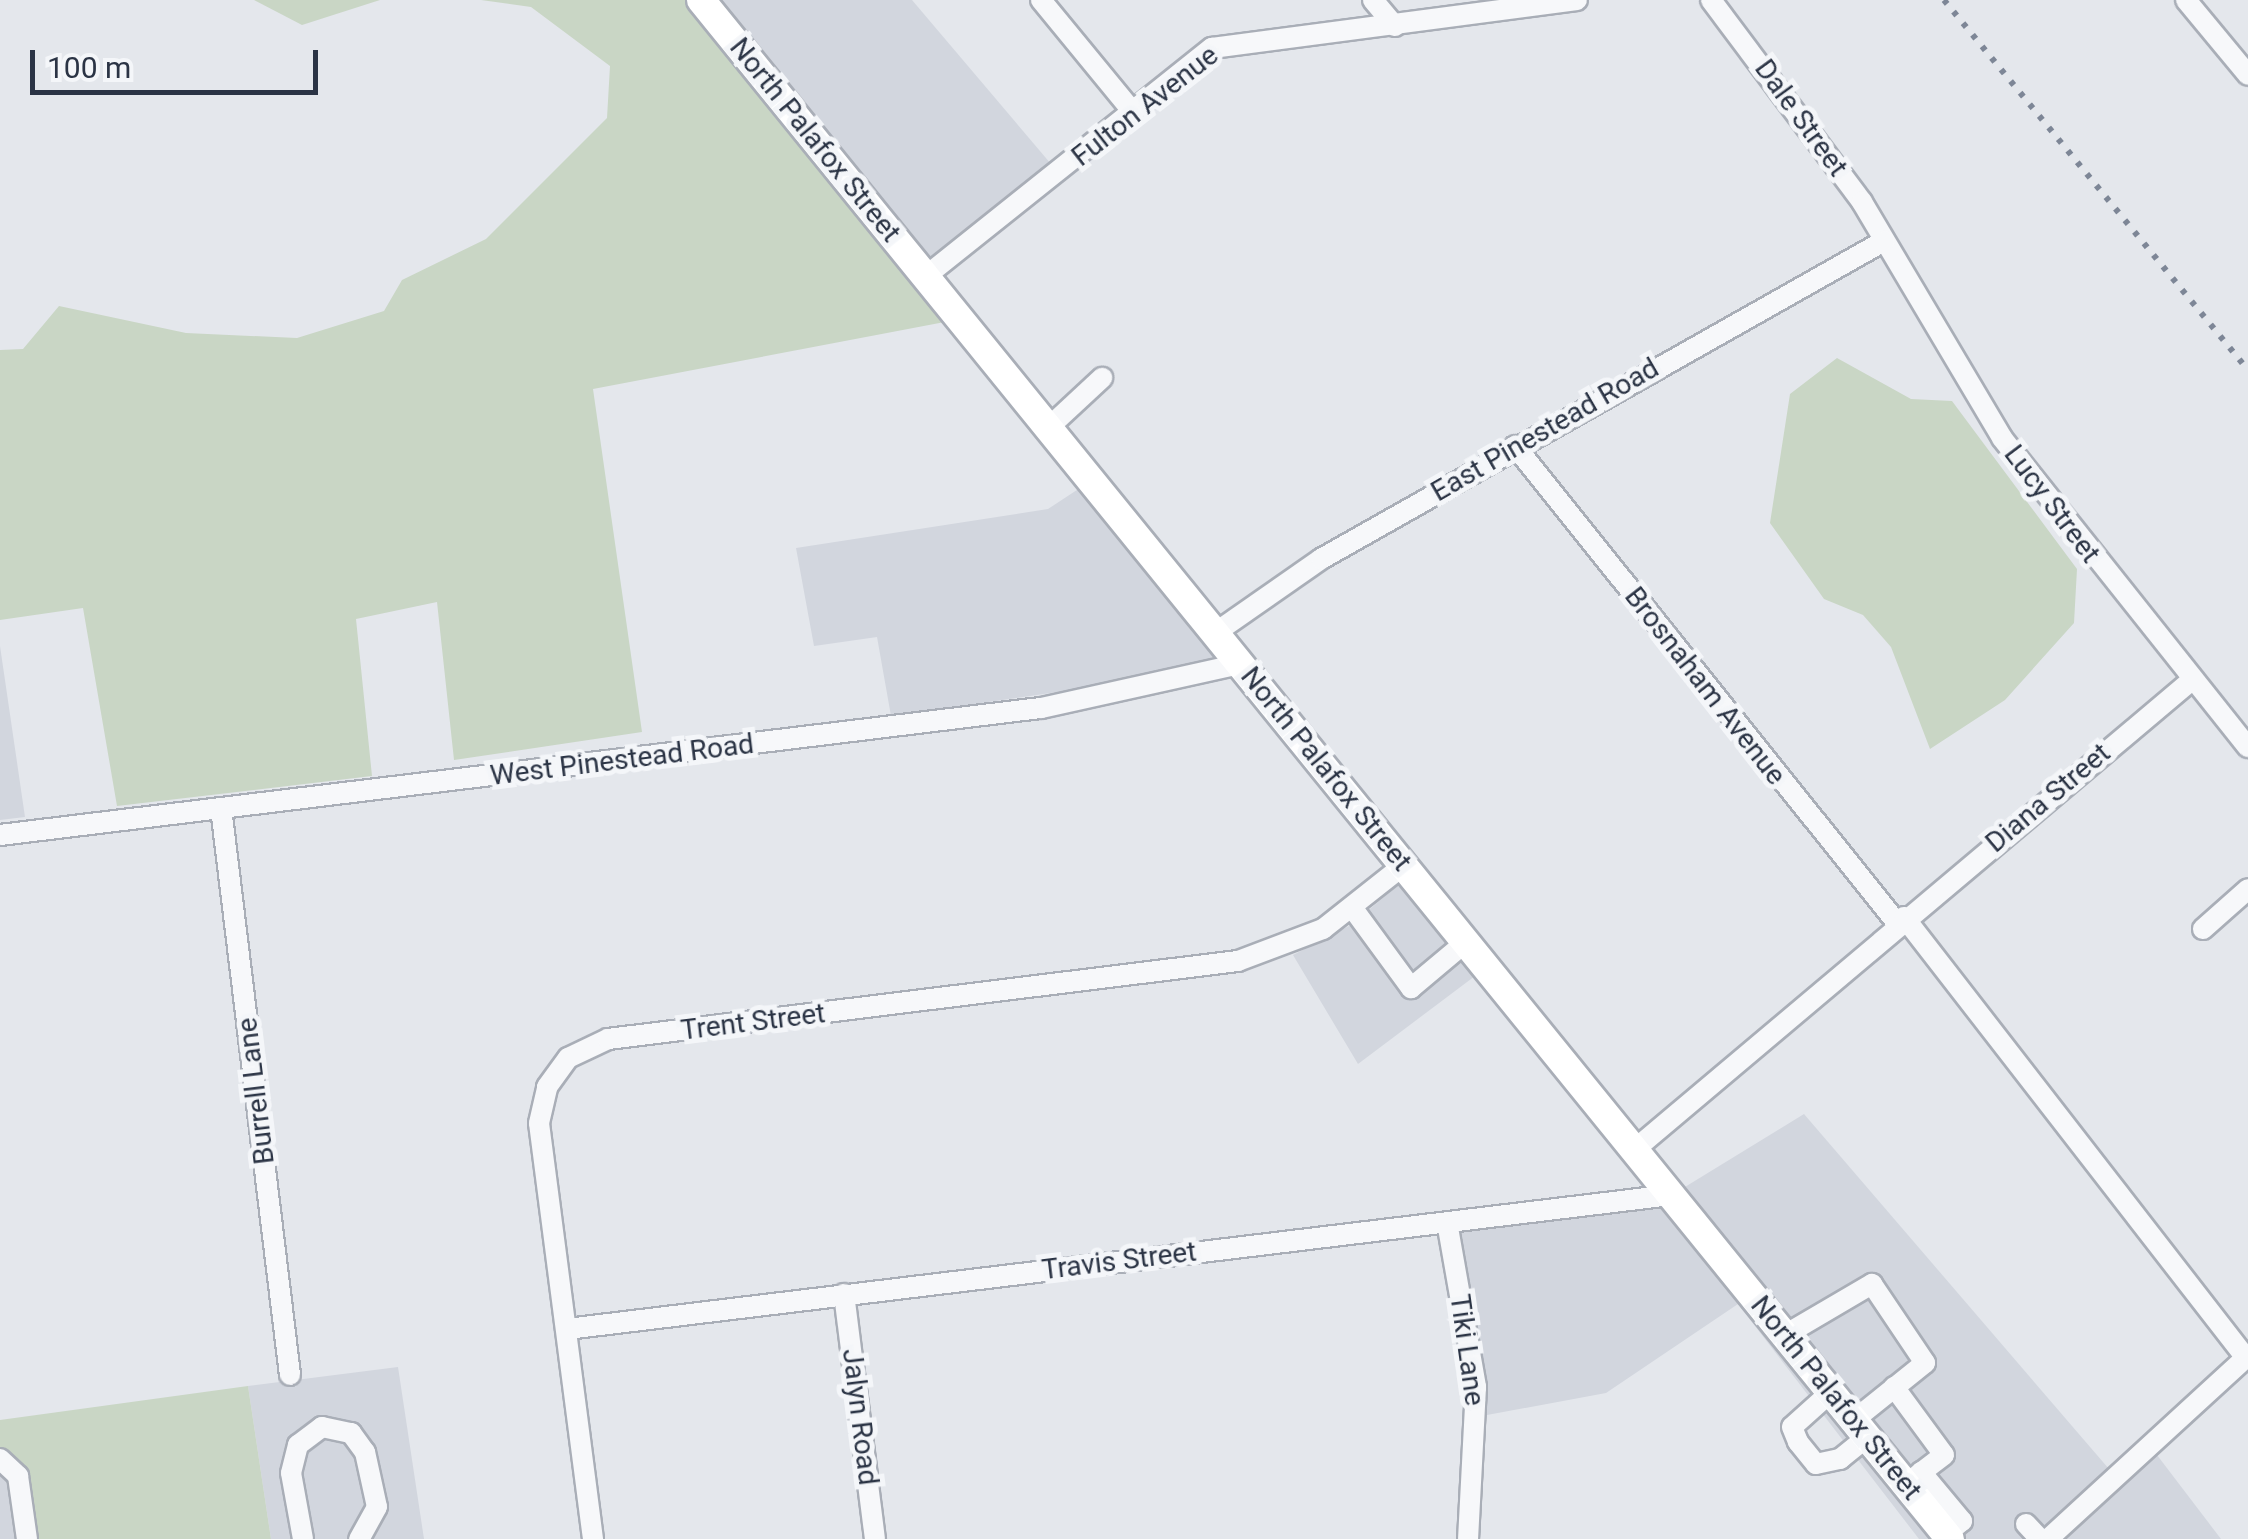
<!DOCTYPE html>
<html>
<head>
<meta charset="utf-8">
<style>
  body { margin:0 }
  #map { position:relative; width:2248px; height:1539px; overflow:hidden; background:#e4e7ec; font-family:Roboto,sans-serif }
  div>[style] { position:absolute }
  .built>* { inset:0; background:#d2d6de }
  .green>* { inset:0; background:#c9d6c5 }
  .roads { filter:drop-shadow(2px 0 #a9aeb7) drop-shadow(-2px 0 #a9aeb7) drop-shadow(0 2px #a9aeb7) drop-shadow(0 -2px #a9aeb7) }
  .minor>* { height:20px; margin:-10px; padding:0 10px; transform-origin:10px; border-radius:10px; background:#f7f8fa }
  .major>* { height:28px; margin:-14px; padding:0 14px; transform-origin:14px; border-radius:14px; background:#fff }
  .rail>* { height:6px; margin-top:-3px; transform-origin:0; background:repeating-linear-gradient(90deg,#7d8696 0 5px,transparent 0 15px) }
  span { translate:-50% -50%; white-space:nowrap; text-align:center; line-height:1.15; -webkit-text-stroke:10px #f4f6f9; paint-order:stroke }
  .street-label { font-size:28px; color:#2b3445 }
  .scale { position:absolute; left:30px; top:50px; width:288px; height:45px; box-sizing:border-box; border:5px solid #2b3445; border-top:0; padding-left:12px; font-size:30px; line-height:35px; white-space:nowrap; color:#2b3445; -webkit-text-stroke:8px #f4f6f9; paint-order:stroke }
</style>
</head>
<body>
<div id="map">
  <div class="built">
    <div style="clip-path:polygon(714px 0,912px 0,1051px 164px,927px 262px)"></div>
    <div style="clip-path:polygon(1083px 486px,1222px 658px,1141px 680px,891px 716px,877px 637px,814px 646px,796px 548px,1048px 509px)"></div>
    <div style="clip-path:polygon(0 646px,25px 817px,0 820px)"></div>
    <div style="clip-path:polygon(1404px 880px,1479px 973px,1358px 1064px,1293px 955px,1351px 925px)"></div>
    <div style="clip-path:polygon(1804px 1114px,2109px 1469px,2033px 1539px,1963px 1539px,1680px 1190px)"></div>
    <div style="clip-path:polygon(1667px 1206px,1937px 1539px,1919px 1539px,1738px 1304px,1606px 1393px,1487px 1415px,1458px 1232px)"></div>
    <div style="clip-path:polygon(398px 1367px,424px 1539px,271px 1539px,248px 1386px)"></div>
    <div style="clip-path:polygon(0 1451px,6px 1451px,32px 1539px,0 1539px)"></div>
    <div style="clip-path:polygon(2157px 1455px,2221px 1539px,2065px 1539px)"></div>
  </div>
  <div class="green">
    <div style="clip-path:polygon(254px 0,380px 0,302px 25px)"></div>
    <div style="clip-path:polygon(481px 0,688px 0,950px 321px,593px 389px,642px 732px,454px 760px,437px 602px,356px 619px,372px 776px,117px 806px,83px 608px,0 620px,0 350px,23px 349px,59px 306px,186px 333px,297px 338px,384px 311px,402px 280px,486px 239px,607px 118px,610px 66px,531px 7px)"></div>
    <div style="clip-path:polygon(1837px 358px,1911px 399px,1952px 401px,2077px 569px,2074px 623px,2005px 700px,1930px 749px,1891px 647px,1863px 615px,1824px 599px,1770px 523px,1790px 394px)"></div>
    <div style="clip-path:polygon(248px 1386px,271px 1539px,32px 1539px,0 1451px,0 1420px)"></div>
  </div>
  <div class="roads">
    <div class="minor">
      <div style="left:1041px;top:0;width:145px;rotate:50.6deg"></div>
      <div style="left:1373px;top:0;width:34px;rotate:50deg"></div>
      <div style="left:1711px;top:0;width:252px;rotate:53.2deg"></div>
      <div style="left:1862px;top:202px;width:274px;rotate:59.3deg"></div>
      <div style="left:2002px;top:438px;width:395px;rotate:51.5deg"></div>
      <div style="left:2186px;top:0;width:97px;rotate:50.4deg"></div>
      <div style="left:926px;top:276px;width:366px;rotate:-38.6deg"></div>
      <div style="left:1212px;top:48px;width:368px;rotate:-7.5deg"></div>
      <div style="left:1048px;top:428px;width:74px;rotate:-42.8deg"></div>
      <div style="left:1515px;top:446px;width:611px;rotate:51.31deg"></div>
      <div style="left:1215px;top:633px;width:129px;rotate:-34.9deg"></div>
      <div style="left:1321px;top:559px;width:647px;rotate:-29.46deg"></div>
      <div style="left:221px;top:808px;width:571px;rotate:83.06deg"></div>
      <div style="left:0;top:835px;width:1049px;rotate:-6.96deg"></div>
      <div style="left:1041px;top:708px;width:204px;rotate:-12.5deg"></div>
      <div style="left:1354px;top:910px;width:97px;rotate:53.8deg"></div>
      <div style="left:1411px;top:988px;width:73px;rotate:-40deg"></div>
      <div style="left:1904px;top:917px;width:558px;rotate:52.21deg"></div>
      <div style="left:2203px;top:929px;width:60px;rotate:-41.6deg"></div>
      <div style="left:1634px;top:1150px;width:730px;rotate:-40.11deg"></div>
      <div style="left:1447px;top:1222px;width:168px;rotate:80deg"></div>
      <div style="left:1476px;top:1387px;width:152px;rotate:93deg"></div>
      <div style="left:844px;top:1294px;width:247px;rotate:82.8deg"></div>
      <div style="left:567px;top:1329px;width:1112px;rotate:-6.92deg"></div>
      <div style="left:1785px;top:1335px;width:101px;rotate:-30.4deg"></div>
      <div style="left:1872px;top:1284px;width:95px;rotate:56.1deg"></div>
      <div style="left:1925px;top:1363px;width:91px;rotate:141.2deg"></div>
      <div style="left:1894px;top:1387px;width:84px;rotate:53.7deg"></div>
      <div style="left:1944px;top:1455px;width:48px;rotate:142.7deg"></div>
      <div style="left:1831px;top:1392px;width:52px;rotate:138.1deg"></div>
      <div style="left:1792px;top:1427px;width:16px;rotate:68deg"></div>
      <div style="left:1798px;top:1442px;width:28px;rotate:51deg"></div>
      <div style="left:1816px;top:1464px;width:25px;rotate:-12deg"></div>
      <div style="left:1840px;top:1459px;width:35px;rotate:-39deg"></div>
      <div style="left:0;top:1459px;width:25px;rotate:43deg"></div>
      <div style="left:18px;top:1476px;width:64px;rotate:81.9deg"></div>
      <div style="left:1921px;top:1472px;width:64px;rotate:50.1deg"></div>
      <div style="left:1962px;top:1521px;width:21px;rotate:141deg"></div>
      <div style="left:2026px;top:1524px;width:21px;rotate:47deg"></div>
      <div style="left:303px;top:1539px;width:67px;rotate:-100.3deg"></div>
      <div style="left:291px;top:1473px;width:29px;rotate:-76deg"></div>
      <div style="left:298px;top:1445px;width:30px;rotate:-37deg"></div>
      <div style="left:322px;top:1427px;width:30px;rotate:12deg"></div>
      <div style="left:351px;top:1433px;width:24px;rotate:54deg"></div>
      <div style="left:365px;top:1452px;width:56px;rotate:77.7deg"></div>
      <div style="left:377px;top:1507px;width:37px;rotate:119deg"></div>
      <div style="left:593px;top:1539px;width:419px;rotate:-97.4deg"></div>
      <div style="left:539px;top:1123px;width:37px;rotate:-77deg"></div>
      <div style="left:547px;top:1087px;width:36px;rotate:-54deg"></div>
      <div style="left:568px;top:1058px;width:44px;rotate:-25.4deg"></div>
      <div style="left:608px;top:1039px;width:635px;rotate:-7.06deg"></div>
      <div style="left:1238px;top:961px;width:91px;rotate:-20.6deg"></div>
      <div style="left:1323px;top:929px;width:103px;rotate:-38.3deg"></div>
      <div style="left:2048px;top:1539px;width:271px;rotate:-42.5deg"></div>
    </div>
    <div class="major">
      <div style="left:701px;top:0;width:1982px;rotate:50.94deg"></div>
    </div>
  </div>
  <div class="rail">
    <div style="left:1944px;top:0;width:479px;rotate:50.6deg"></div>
  </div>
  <div class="street-label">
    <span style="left:1145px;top:106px;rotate:-38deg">Fulton Avenue</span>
    <span style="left:1801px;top:118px;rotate:54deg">Dale Street</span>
    <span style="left:815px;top:140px;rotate:51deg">North Palafox Street</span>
    <span style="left:1545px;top:430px;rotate:-30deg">East Pinestead Road</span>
    <span style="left:2052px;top:504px;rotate:53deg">Lucy Street</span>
    <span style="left:1705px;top:686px;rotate:52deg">Brosnaham Avenue</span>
    <span style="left:622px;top:760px;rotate:-7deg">West Pinestead Road</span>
    <span style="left:1326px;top:769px;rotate:51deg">North Palafox Street</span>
    <span style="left:2048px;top:798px;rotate:-40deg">Diana Street</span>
    <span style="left:753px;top:1022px;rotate:-7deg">Trent Street</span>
    <span style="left:256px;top:1091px;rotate:-97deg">Burrell Lane</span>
    <span style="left:1119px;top:1261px;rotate:-7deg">Travis Street</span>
    <span style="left:1467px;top:1350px;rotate:82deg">Tiki Lane</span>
    <span style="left:1836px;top:1398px;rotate:51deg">North Palafox Street</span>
    <span style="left:860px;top:1417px;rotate:83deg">Jalyn Road</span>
  </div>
  <div class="scale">100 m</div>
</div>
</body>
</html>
